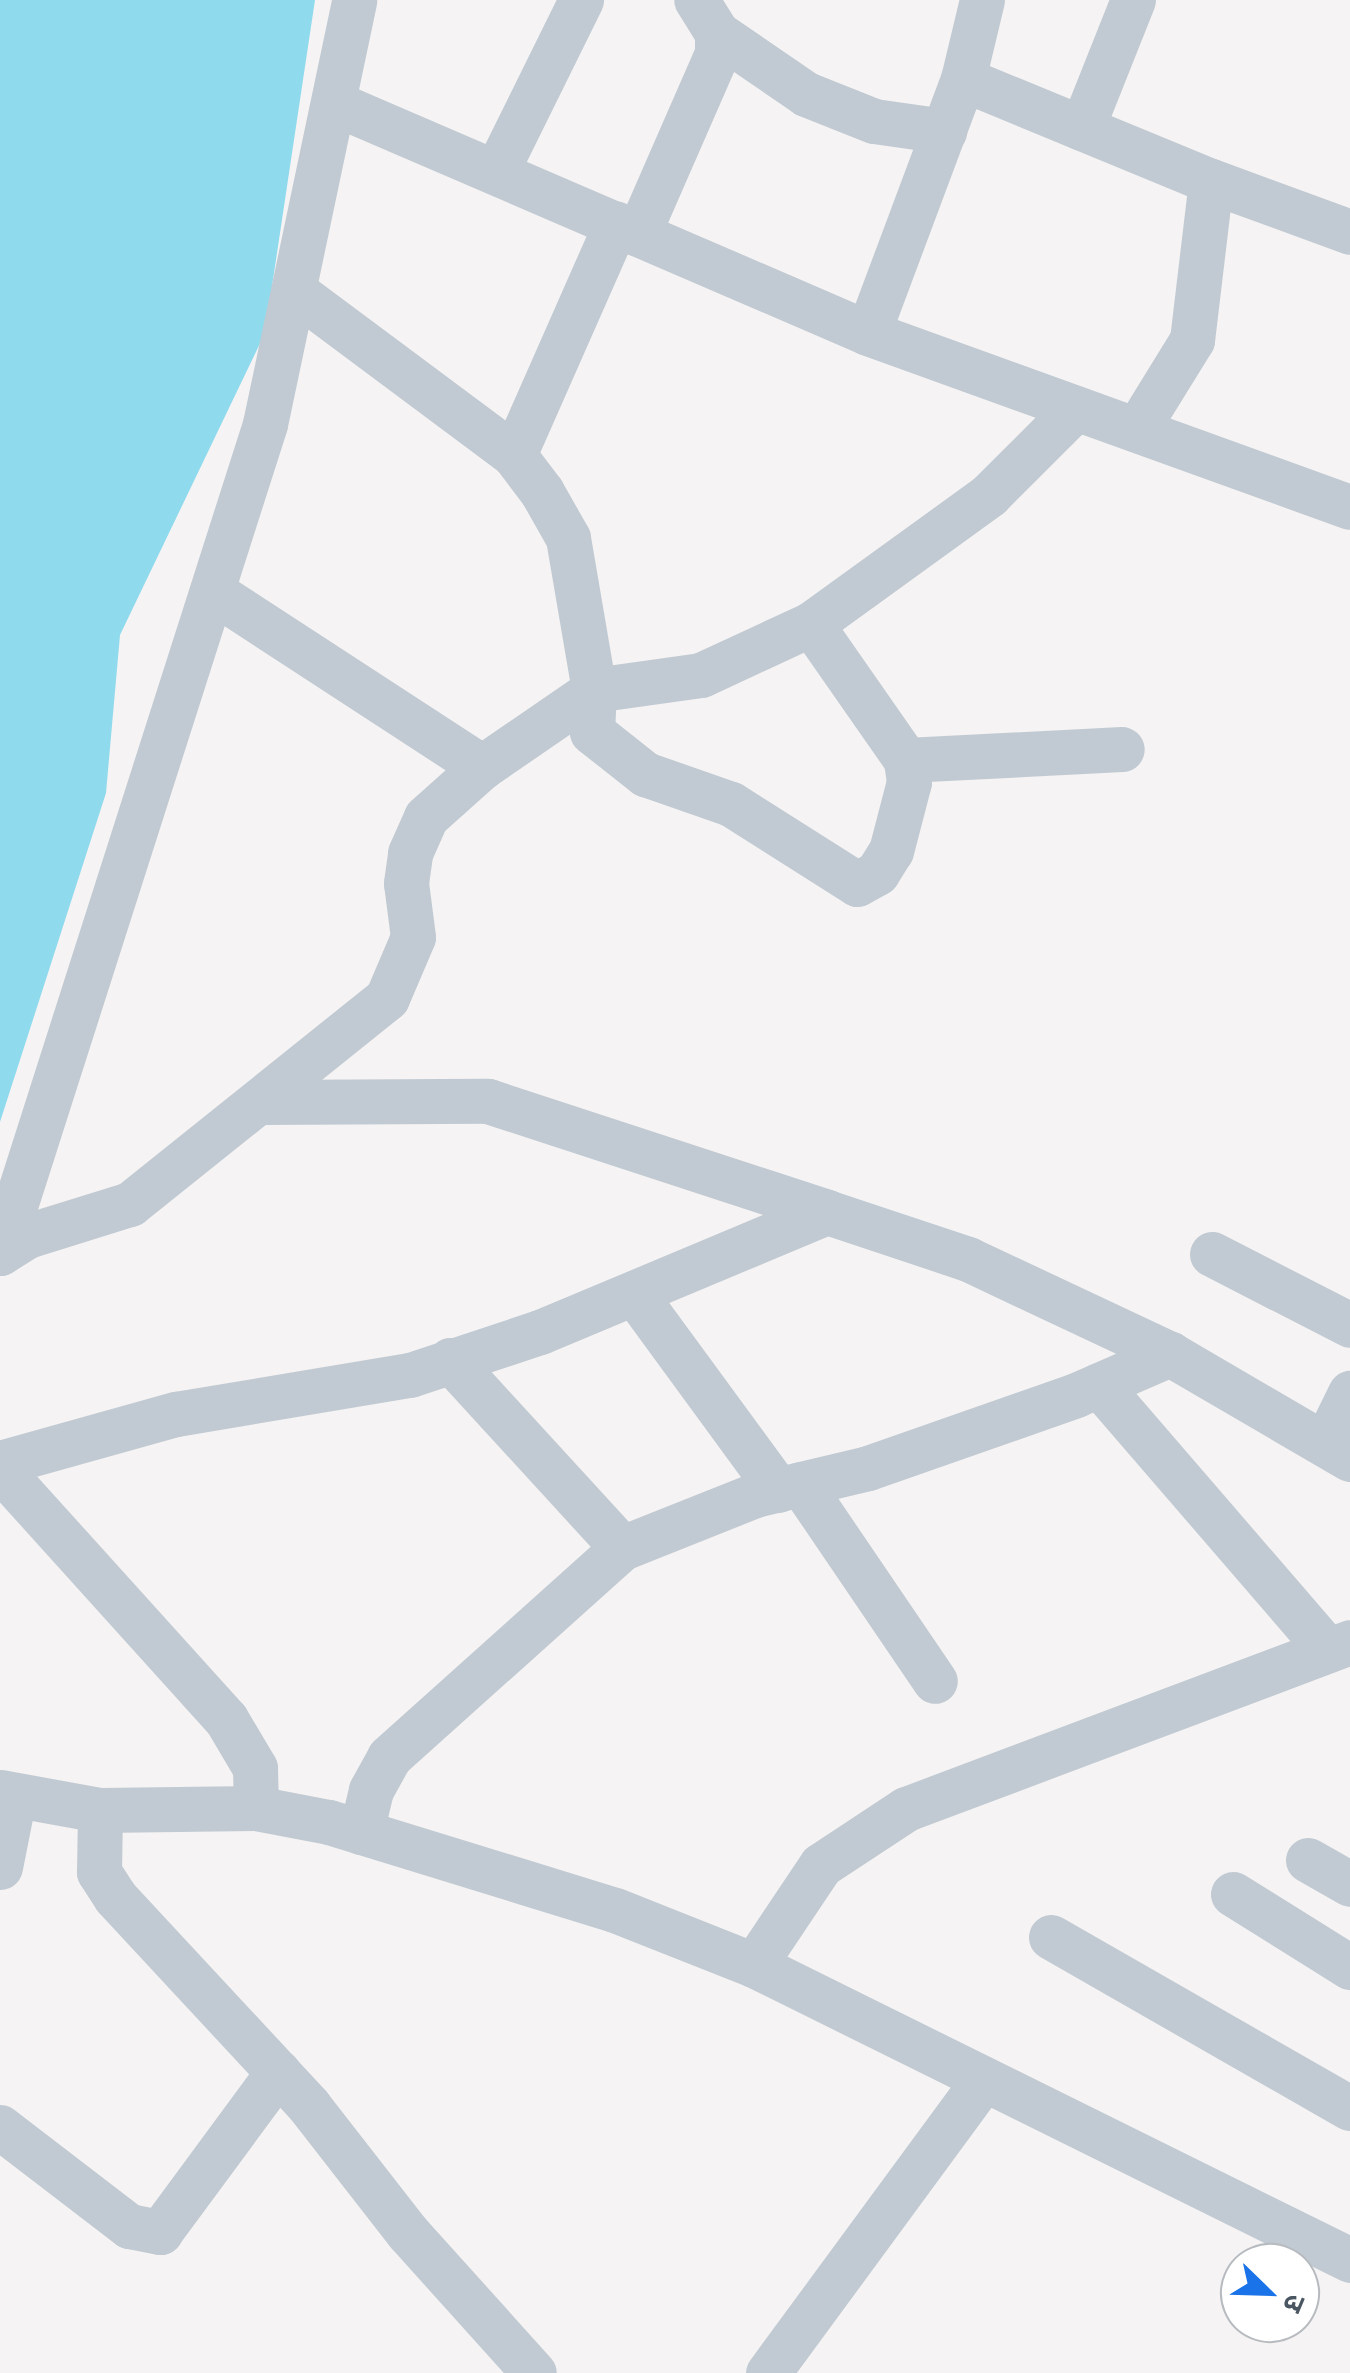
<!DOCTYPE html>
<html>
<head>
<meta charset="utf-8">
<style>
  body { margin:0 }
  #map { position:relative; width:1350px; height:2373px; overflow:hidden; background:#f5f3f3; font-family:Commissioner,"Noto Sans Devanagari",sans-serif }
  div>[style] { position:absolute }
  .water>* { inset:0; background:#90daee }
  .minor>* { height:45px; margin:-22.5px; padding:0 22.5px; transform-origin:22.5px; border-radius:22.5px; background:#c1cad2 }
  span { translate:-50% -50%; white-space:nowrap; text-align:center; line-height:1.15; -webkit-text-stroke:9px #fff; paint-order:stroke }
  .north { position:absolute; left:1220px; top:2243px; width:100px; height:100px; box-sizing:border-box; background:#fff; border:2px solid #b7bbc0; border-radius:50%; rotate:113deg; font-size:28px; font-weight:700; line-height:40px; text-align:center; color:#4a5661 }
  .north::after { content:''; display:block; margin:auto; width:35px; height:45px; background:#1a73e8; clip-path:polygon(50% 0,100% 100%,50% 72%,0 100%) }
</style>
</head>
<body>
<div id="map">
  <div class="water">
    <div style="clip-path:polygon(0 0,315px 0,265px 333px,120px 635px,106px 793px,0 1122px)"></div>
  </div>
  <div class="minor">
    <div style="left:717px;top:33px;width:108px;rotate:34.4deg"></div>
    <div style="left:806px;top:94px;width:73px;rotate:21.7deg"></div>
    <div style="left:874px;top:121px;width:71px;rotate:8.1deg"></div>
    <div style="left:963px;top:79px;width:268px;rotate:22.4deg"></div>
    <div style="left:334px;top:103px;width:581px;rotate:23.3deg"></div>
    <div style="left:868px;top:333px;width:512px;rotate:19.85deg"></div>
    <div style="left:1082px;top:128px;width:138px;rotate:-68.3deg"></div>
    <div style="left:496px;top:172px;width:192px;rotate:-63.7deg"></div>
    <div style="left:638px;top:234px;width:197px;rotate:-66.4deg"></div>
    <div style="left:717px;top:53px;width:20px;rotate:-90deg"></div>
    <div style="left:717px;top:33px;width:39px;rotate:-122deg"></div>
    <div style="left:297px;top:293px;width:271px;rotate:36.7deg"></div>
    <div style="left:514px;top:455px;width:46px;rotate:52.9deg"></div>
    <div style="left:542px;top:492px;width:53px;rotate:60.5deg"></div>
    <div style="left:568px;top:538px;width:154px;rotate:80.3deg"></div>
    <div style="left:594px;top:690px;width:42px;rotate:92.7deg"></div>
    <div style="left:592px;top:732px;width:68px;rotate:38.4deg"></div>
    <div style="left:645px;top:774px;width:91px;rotate:19.2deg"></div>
    <div style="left:731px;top:804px;width:149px;rotate:32.4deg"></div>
    <div style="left:857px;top:884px;width:23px;rotate:-29deg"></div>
    <div style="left:877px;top:873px;width:26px;rotate:-58deg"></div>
    <div style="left:891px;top:851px;width:71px;rotate:-75.4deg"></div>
    <div style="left:909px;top:782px;width:22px;rotate:-98deg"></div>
    <div style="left:906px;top:760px;width:166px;rotate:-124.9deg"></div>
    <div style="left:868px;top:333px;width:271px;rotate:-69.5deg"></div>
    <div style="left:963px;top:79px;width:81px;rotate:-76.5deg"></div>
    <div style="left:1137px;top:429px;width:105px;rotate:-58.3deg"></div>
    <div style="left:1192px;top:340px;width:160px;rotate:-83.2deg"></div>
    <div style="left:1211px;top:181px;width:148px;rotate:20.1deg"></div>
    <div style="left:514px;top:455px;width:253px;rotate:-66.2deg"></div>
    <div style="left:215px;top:593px;width:319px;rotate:33.1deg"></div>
    <div style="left:906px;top:760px;width:216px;rotate:-2.9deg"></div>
    <div style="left:260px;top:1102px;width:228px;rotate:-0.3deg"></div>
    <div style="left:488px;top:1101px;width:357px;rotate:18.1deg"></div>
    <div style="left:827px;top:1212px;width:149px;rotate:18.4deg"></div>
    <div style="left:968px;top:1259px;width:223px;rotate:25.2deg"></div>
    <div style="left:1170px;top:1354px;width:208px;rotate:30.3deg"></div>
    <div style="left:0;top:1253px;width:32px;rotate:-32deg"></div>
    <div style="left:27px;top:1236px;width:108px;rotate:-17.3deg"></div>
    <div style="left:130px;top:1204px;width:329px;rotate:-38.7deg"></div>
    <div style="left:387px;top:998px;width:66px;rotate:-66.9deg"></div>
    <div style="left:413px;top:937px;width:54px;rotate:-97.4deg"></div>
    <div style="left:406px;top:883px;width:30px;rotate:-82deg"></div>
    <div style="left:410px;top:853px;width:39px;rotate:-66deg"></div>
    <div style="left:426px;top:817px;width:75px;rotate:-41.8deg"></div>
    <div style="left:482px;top:767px;width:136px;rotate:-34.5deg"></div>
    <div style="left:594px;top:690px;width:108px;rotate:-8deg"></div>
    <div style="left:701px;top:675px;width:121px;rotate:-24.9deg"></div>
    <div style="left:811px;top:624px;width:220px;rotate:-35.9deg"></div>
    <div style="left:989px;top:495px;width:122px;rotate:-45deg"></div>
    <div style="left:0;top:1253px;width:870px;rotate:-72.27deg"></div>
    <div style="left:265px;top:424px;width:433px;rotate:-78.1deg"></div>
    <div style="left:1212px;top:1254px;width:155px;rotate:27.2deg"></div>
    <div style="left:634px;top:1293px;width:244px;rotate:53.8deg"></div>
    <div style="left:450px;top:1360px;width:255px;rotate:47.5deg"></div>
    <div style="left:1099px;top:1385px;width:350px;rotate:49.2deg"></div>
    <div style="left:1325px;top:1444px;width:57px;rotate:-63.9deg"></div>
    <div style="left:0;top:1463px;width:183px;rotate:-15.6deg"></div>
    <div style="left:176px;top:1414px;width:237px;rotate:-9.5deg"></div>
    <div style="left:410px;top:1375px;width:137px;rotate:-18.3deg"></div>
    <div style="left:540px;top:1332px;width:311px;rotate:-22.7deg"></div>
    <div style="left:0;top:1469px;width:337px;rotate:47.9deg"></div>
    <div style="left:226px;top:1719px;width:57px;rotate:59.4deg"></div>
    <div style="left:255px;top:1768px;width:40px;rotate:88.6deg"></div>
    <div style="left:801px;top:1484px;width:238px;rotate:55.8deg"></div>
    <div style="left:0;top:1792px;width:102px;rotate:10.2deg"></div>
    <div style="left:100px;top:1810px;width:156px;rotate:-0.7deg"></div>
    <div style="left:256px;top:1808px;width:74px;rotate:10.9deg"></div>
    <div style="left:329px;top:1822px;width:299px;rotate:17.1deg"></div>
    <div style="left:615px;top:1910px;width:149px;rotate:21.6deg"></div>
    <div style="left:754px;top:1965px;width:665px;rotate:26.33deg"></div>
    <div style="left:100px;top:1810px;width:62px;rotate:90.9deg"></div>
    <div style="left:99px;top:1872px;width:30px;rotate:57deg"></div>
    <div style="left:115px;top:1897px;width:285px;rotate:47.1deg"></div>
    <div style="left:309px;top:2106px;width:161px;rotate:52.1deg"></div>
    <div style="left:408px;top:2233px;width:188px;rotate:48deg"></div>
    <div style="left:361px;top:1832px;width:43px;rotate:-76.6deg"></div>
    <div style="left:371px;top:1790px;width:38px;rotate:-61deg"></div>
    <div style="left:389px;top:1757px;width:313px;rotate:-41.9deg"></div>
    <div style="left:622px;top:1548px;width:143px;rotate:-21.7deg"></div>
    <div style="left:755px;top:1495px;width:116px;rotate:-13.4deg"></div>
    <div style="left:868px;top:1468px;width:220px;rotate:-19.3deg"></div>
    <div style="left:1076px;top:1395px;width:103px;rotate:-23.6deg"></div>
    <div style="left:1308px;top:1860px;width:48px;rotate:29.7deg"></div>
    <div style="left:0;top:1867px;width:72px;rotate:-78.8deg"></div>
    <div style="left:1233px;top:1894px;width:138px;rotate:32deg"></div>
    <div style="left:1051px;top:1937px;width:344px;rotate:29.8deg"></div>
    <div style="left:754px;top:1965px;width:120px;rotate:-56.2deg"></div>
    <div style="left:821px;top:1865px;width:102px;rotate:-33.4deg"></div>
    <div style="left:906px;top:1809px;width:474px;rotate:-20.6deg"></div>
    <div style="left:0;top:2127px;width:163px;rotate:37.5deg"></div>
    <div style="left:129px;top:2226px;width:32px;rotate:11deg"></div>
    <div style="left:160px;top:2232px;width:199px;rotate:-53.6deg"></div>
    <div style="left:768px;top:2373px;width:363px;rotate:-53.7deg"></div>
  </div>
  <div class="north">उ</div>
</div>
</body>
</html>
